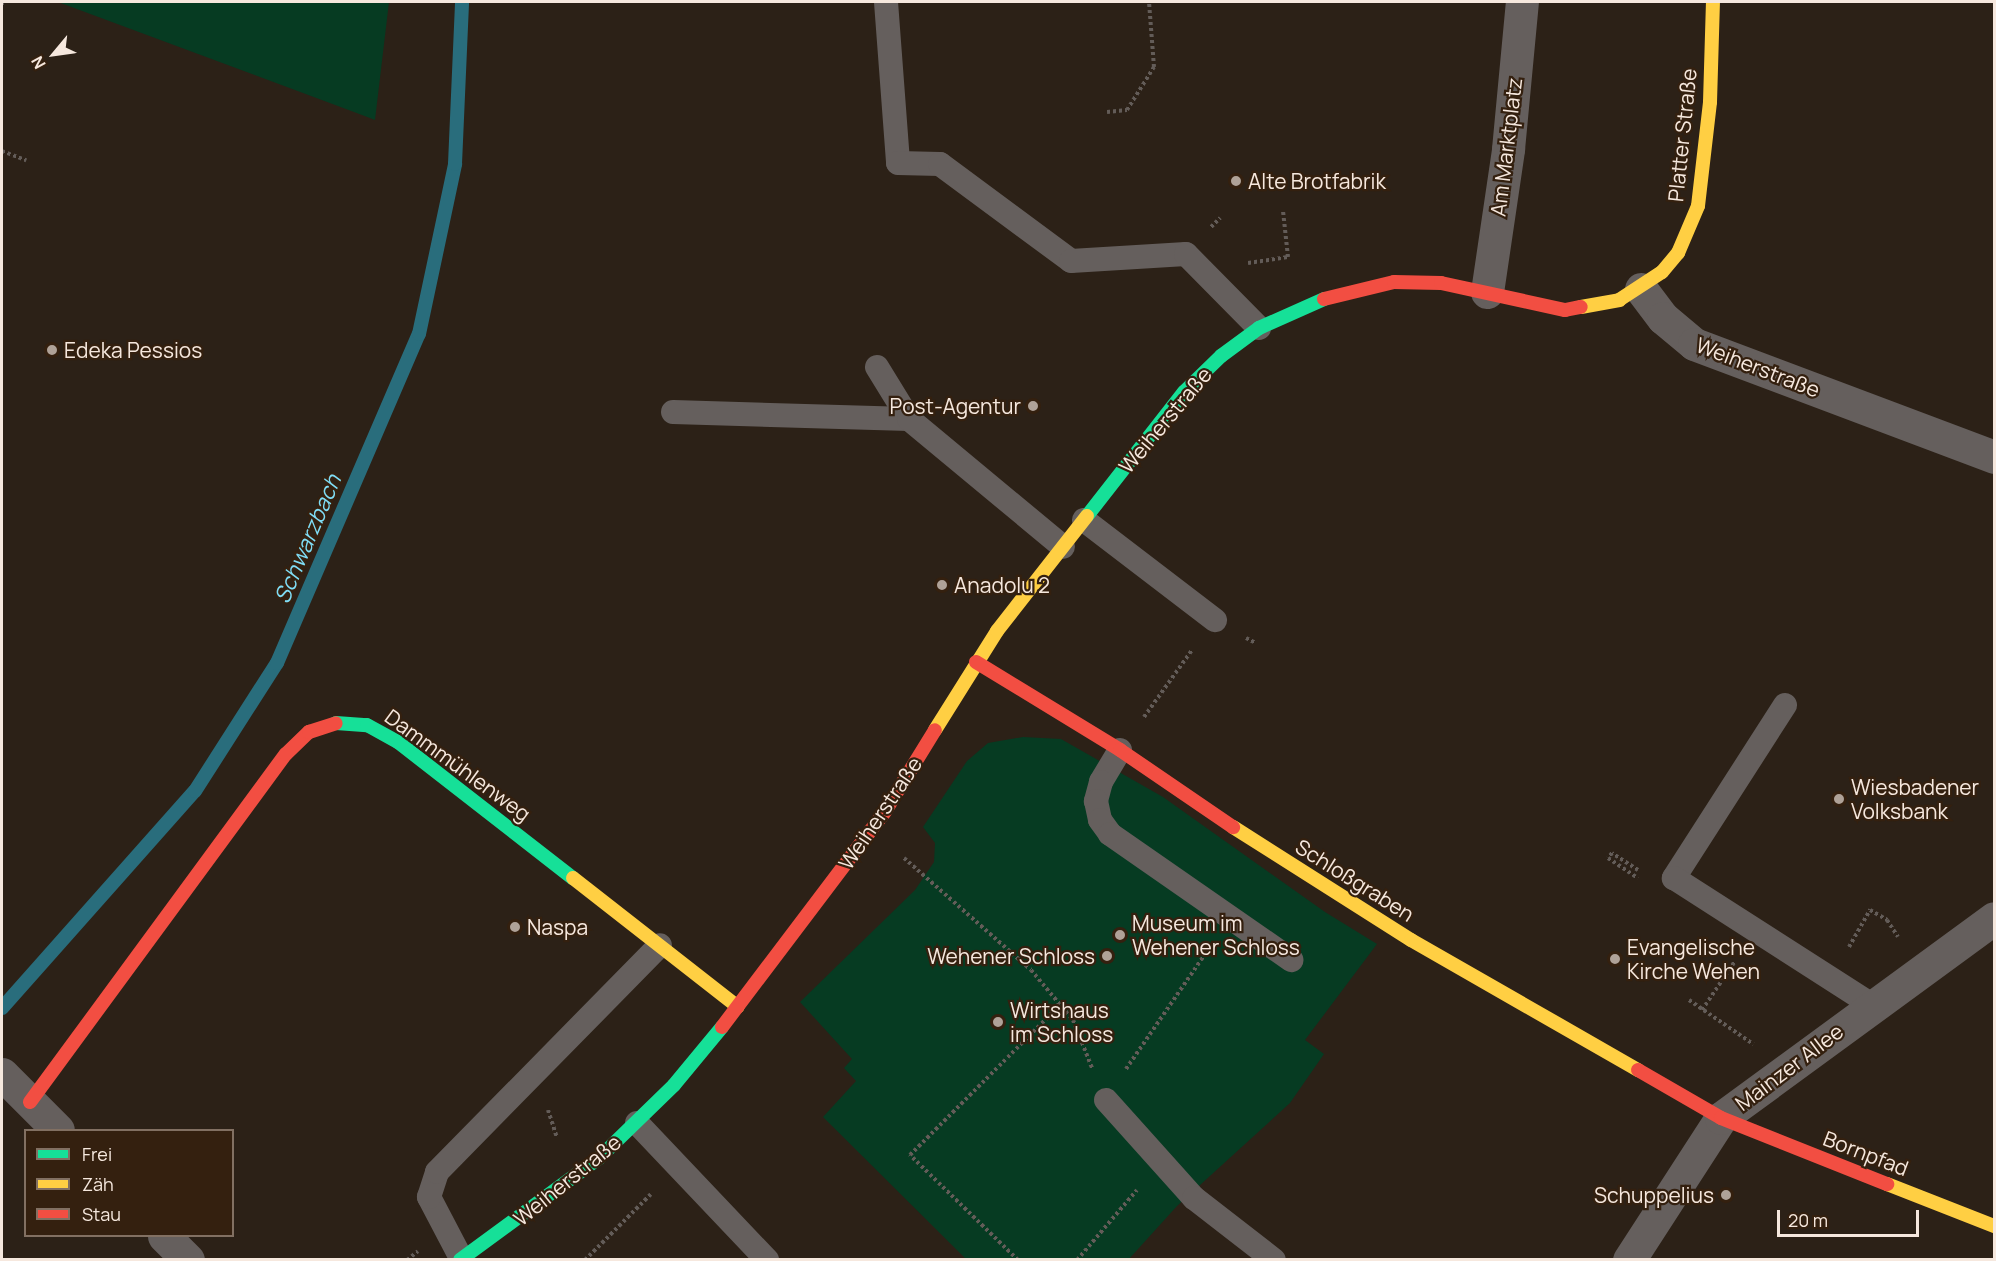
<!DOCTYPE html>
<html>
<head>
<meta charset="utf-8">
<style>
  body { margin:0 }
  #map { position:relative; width:1996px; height:1261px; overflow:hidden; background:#2c2117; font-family:Manrope,sans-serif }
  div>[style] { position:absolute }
  .green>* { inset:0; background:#063b22 }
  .stream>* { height:14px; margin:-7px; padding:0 7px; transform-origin:7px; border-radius:7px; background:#296d7c }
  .path>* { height:4px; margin-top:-2px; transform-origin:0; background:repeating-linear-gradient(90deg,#635c58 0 3px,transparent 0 6px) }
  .lane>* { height:24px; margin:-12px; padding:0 12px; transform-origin:12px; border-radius:12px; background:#655f5d }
  .street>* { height:33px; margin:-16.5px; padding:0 16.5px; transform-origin:16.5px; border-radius:16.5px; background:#655f5d }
  .fast>* { height:14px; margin:-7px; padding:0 7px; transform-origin:7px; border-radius:7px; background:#16e098 }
  .slow>* { height:14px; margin:-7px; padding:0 7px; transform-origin:7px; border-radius:7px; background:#ffcf43 }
  .jam>* { height:14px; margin:-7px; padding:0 7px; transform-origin:7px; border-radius:7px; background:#f24e42 }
  .dots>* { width:16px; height:16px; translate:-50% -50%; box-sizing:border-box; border:3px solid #34200f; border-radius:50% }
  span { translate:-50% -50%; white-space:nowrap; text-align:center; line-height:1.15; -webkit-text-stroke:4.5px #34200f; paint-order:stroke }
  .street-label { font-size:21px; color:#f6e8de }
  .poi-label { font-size:21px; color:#f6e8de }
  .left { translate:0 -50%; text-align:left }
  .right { translate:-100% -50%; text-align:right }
  .water-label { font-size:22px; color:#7fddf6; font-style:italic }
  .frame { position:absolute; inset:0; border:3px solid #f6e8de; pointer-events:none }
  .legend { position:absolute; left:24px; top:1129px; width:210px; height:108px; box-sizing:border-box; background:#34200f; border:2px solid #827062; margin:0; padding:8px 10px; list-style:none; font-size:18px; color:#f6e8de }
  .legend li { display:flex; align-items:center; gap:12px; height:30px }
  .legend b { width:30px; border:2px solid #827062 }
  .north { position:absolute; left:24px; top:24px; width:60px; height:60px; -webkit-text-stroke:4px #34200f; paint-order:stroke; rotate:241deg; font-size:16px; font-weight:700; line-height:24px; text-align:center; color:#f6e8de }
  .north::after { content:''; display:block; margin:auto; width:21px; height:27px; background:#f6e8de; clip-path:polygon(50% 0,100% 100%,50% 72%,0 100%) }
  .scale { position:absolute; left:1777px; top:1210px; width:142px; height:27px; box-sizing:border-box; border:3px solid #f6e8de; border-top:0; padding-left:8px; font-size:18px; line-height:21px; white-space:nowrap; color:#f6e8de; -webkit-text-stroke:4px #34200f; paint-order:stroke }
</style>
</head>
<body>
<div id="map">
  <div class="green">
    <div style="clip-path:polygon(58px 2px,389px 2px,375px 120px,362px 115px)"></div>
    <div style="clip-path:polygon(1023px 737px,1061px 739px,1163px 797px,1325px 912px,1377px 944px,1305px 1040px,1324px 1054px,1290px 1103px,1177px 1206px,1129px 1259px,966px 1259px,823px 1117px,856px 1081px,844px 1068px,852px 1059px,800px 1002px,915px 890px,934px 862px,935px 843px,923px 827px,967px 761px,988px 743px)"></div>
  </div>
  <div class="stream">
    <div style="left:2px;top:1008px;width:290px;rotate:-48.4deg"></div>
    <div style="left:195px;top:791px;width:152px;rotate:-57.4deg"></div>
    <div style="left:277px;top:663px;width:358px;rotate:-66.7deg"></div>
    <div style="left:419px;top:334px;width:174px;rotate:-78deg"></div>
    <div style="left:455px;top:164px;width:162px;rotate:-87.5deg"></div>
  </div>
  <div class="path">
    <div style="left:2px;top:5px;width:3px;rotate:-90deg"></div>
    <div style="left:1107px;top:112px;width:20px;rotate:-6deg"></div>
    <div style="left:1127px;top:110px;width:51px;rotate:-57.9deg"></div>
    <div style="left:1154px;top:67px;width:65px;rotate:-94.4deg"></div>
    <div style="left:2px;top:151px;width:26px;rotate:21deg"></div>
    <div style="left:1211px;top:227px;width:13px;rotate:-45deg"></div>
    <div style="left:1248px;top:263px;width:40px;rotate:-8.5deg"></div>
    <div style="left:1288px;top:257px;width:46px;rotate:-96.2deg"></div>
    <div style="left:1246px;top:638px;width:11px;rotate:27deg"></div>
    <div style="left:1144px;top:717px;width:82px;rotate:-54.4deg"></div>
    <div style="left:904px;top:858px;width:169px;rotate:41.4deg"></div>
    <div style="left:1031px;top:970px;width:65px;rotate:50deg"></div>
    <div style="left:1073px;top:1020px;width:52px;rotate:68.4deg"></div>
    <div style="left:1638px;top:870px;width:31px;rotate:-147deg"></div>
    <div style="left:1612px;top:853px;width:6px;rotate:129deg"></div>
    <div style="left:1608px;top:858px;width:36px;rotate:34deg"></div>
    <div style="left:1849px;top:947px;width:43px;rotate:-60.4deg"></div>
    <div style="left:1870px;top:910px;width:20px;rotate:30deg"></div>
    <div style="left:1887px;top:920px;width:20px;rotate:57deg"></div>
    <div style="left:1689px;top:1000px;width:78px;rotate:34.5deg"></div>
    <div style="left:1702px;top:1010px;width:59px;rotate:-56deg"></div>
    <div style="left:1126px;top:1069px;width:148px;rotate:-55.5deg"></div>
    <div style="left:548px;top:1110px;width:28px;rotate:72deg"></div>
    <div style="left:407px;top:1260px;width:14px;rotate:-39deg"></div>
    <div style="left:585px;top:1260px;width:93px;rotate:-45deg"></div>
    <div style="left:1018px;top:1260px;width:151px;rotate:-135.8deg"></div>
    <div style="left:910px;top:1155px;width:212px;rotate:-45deg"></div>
    <div style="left:1077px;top:1260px;width:92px;rotate:-49.4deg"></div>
  </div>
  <div class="lane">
    <div style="left:886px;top:2px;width:161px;rotate:85.7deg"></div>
    <div style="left:898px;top:163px;width:42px;rotate:1.4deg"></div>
    <div style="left:940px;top:164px;width:163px;rotate:36.5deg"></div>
    <div style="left:1071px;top:261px;width:115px;rotate:-3.5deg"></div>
    <div style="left:1186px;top:254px;width:104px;rotate:45.4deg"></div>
    <div style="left:877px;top:367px;width:61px;rotate:58.4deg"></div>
    <div style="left:673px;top:412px;width:236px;rotate:1.7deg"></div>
    <div style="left:909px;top:419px;width:200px;rotate:39.7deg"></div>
    <div style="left:1084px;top:520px;width:165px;rotate:37.4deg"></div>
    <div style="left:1785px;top:705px;width:206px;rotate:122.7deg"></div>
    <div style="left:1674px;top:878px;width:235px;rotate:32.7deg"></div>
    <div style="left:1120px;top:750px;width:37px;rotate:121deg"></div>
    <div style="left:1101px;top:782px;width:20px;rotate:105deg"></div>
    <div style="left:1096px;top:801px;width:19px;rotate:78deg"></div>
    <div style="left:1100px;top:820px;width:17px;rotate:54deg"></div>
    <div style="left:1110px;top:834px;width:221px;rotate:34.8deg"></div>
    <div style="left:1106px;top:1100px;width:132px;rotate:48.1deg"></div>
    <div style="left:1194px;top:1198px;width:101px;rotate:37.8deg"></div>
    <div style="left:637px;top:1123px;width:189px;rotate:46.5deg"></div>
    <div style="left:461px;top:1258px;width:69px;rotate:-117.7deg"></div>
    <div style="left:429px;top:1197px;width:26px;rotate:-72deg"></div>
    <div style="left:437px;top:1172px;width:318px;rotate:-45.5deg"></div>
  </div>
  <div class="street">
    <div style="left:1641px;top:289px;width:36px;rotate:53deg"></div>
    <div style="left:1663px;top:318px;width:40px;rotate:40deg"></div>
    <div style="left:1694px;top:344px;width:321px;rotate:20.6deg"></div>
    <div style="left:1487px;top:292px;width:145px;rotate:-81.6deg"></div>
    <div style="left:1508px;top:149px;width:148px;rotate:-84.6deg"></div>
    <div style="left:2px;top:1074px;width:79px;rotate:45deg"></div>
    <div style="left:164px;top:1236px;width:34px;rotate:45deg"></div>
    <div style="left:1629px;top:1260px;width:169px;rotate:-57.1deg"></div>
    <div style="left:1721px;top:1118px;width:338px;rotate:-36.2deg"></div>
  </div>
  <div class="fast">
    <div style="left:1087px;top:516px;width:157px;rotate:-52deg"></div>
    <div style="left:1184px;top:392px;width:52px;rotate:-44.2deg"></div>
    <div style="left:1221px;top:356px;width:47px;rotate:-36.4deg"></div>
    <div style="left:1259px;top:328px;width:71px;rotate:-24deg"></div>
    <div style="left:336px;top:723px;width:31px;rotate:4deg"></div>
    <div style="left:367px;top:725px;width:35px;rotate:29deg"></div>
    <div style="left:398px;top:742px;width:222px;rotate:37.9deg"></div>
    <div style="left:460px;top:1260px;width:174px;rotate:-36.3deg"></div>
    <div style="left:600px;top:1157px;width:103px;rotate:-44.2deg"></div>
    <div style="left:674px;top:1085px;width:75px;rotate:-50.4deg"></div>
  </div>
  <div class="slow">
    <div style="left:1581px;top:307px;width:39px;rotate:-10deg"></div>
    <div style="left:1619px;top:300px;width:51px;rotate:-33.1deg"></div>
    <div style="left:1662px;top:272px;width:25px;rotate:-50deg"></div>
    <div style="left:1678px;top:253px;width:51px;rotate:-66.9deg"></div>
    <div style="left:1698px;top:206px;width:105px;rotate:-83.4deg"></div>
    <div style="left:1710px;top:102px;width:100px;rotate:-88.3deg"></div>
    <div style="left:935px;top:730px;width:117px;rotate:-57.9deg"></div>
    <div style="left:997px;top:631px;width:146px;rotate:-52deg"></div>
    <div style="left:1233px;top:827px;width:211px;rotate:32.4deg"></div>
    <div style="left:1411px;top:940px;width:262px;rotate:29.8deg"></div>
    <div style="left:573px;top:878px;width:209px;rotate:38deg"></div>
    <div style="left:1887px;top:1184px;width:115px;rotate:21.4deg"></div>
  </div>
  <div class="jam">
    <div style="left:1324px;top:299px;width:72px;rotate:-13.7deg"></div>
    <div style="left:1394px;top:282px;width:47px;rotate:1.2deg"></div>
    <div style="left:1441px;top:283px;width:127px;rotate:12.3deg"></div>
    <div style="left:1565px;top:310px;width:16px;rotate:-11deg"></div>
    <div style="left:976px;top:662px;width:169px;rotate:31.4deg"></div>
    <div style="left:1120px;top:750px;width:137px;rotate:34.3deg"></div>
    <div style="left:722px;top:1027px;width:268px;rotate:-52.9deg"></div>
    <div style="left:884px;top:813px;width:97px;rotate:-58.4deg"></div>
    <div style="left:1638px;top:1070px;width:96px;rotate:30deg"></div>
    <div style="left:1721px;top:1118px;width:179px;rotate:21.7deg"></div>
    <div style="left:30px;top:1102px;width:432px;rotate:-53.7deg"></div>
    <div style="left:286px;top:754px;width:32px;rotate:-44deg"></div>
    <div style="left:309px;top:732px;width:28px;rotate:-18deg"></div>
  </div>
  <div class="dots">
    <div style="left:1236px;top:181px;background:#afa298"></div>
    <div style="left:52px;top:350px;background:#afa298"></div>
    <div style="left:1033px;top:406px;background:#afa298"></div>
    <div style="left:942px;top:585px;background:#afa298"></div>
    <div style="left:1839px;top:799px;background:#afa298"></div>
    <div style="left:515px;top:927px;background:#afa298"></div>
    <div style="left:1120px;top:935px;background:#afa298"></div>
    <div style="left:1107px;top:956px;background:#afa298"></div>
    <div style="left:1615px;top:959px;background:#afa298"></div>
    <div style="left:998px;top:1022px;background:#afa298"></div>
    <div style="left:1726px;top:1195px;background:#afa298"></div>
  </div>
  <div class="street-label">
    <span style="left:1682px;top:135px;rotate:-84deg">Platter Straße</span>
    <span style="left:1506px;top:147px;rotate:-83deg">Am Marktplatz</span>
    <span style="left:1758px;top:367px;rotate:21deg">Weiherstraße</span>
    <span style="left:1165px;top:420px;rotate:-50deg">Weiherstraße</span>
    <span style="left:458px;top:765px;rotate:36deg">Dammmühlenweg</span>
    <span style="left:880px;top:813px;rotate:-56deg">Weiherstraße</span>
    <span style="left:1355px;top:880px;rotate:32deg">Schloßgraben</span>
    <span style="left:1789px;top:1067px;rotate:-37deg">Mainzer Allee</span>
    <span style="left:1866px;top:1153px;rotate:21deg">Bornpfad</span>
    <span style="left:567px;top:1180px;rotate:-39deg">Weiherstraße</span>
  </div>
  <div class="poi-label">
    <span class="left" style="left:1248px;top:181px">Alte Brotfabrik</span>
    <span class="left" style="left:64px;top:350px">Edeka Pessios</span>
    <span class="right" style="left:1021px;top:406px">Post-Agentur</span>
    <span class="left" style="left:954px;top:585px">Anadolu 2</span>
    <span class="left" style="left:1851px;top:799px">Wiesbadener<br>Volksbank</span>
    <span class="left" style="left:1132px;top:935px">Museum im<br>Wehener Schloss</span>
    <span class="left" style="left:527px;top:927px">Naspa</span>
    <span class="left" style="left:1627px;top:959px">Evangelische<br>Kirche Wehen</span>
    <span class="right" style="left:1095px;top:956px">Wehener Schloss</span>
    <span class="left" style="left:1010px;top:1022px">Wirtshaus<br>im Schloss</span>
    <span class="right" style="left:1714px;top:1195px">Schuppelius</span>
  </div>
  <div class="water-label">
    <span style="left:308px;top:539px;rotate:-67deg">Schwarzbach</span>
  </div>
  <div class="frame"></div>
  <ul class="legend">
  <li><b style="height:8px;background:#16e098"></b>Frei</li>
  <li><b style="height:8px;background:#ffcf43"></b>Zäh</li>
  <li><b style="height:8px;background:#f24e42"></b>Stau</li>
  </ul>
  <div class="north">N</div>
  <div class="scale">20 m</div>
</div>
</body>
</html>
